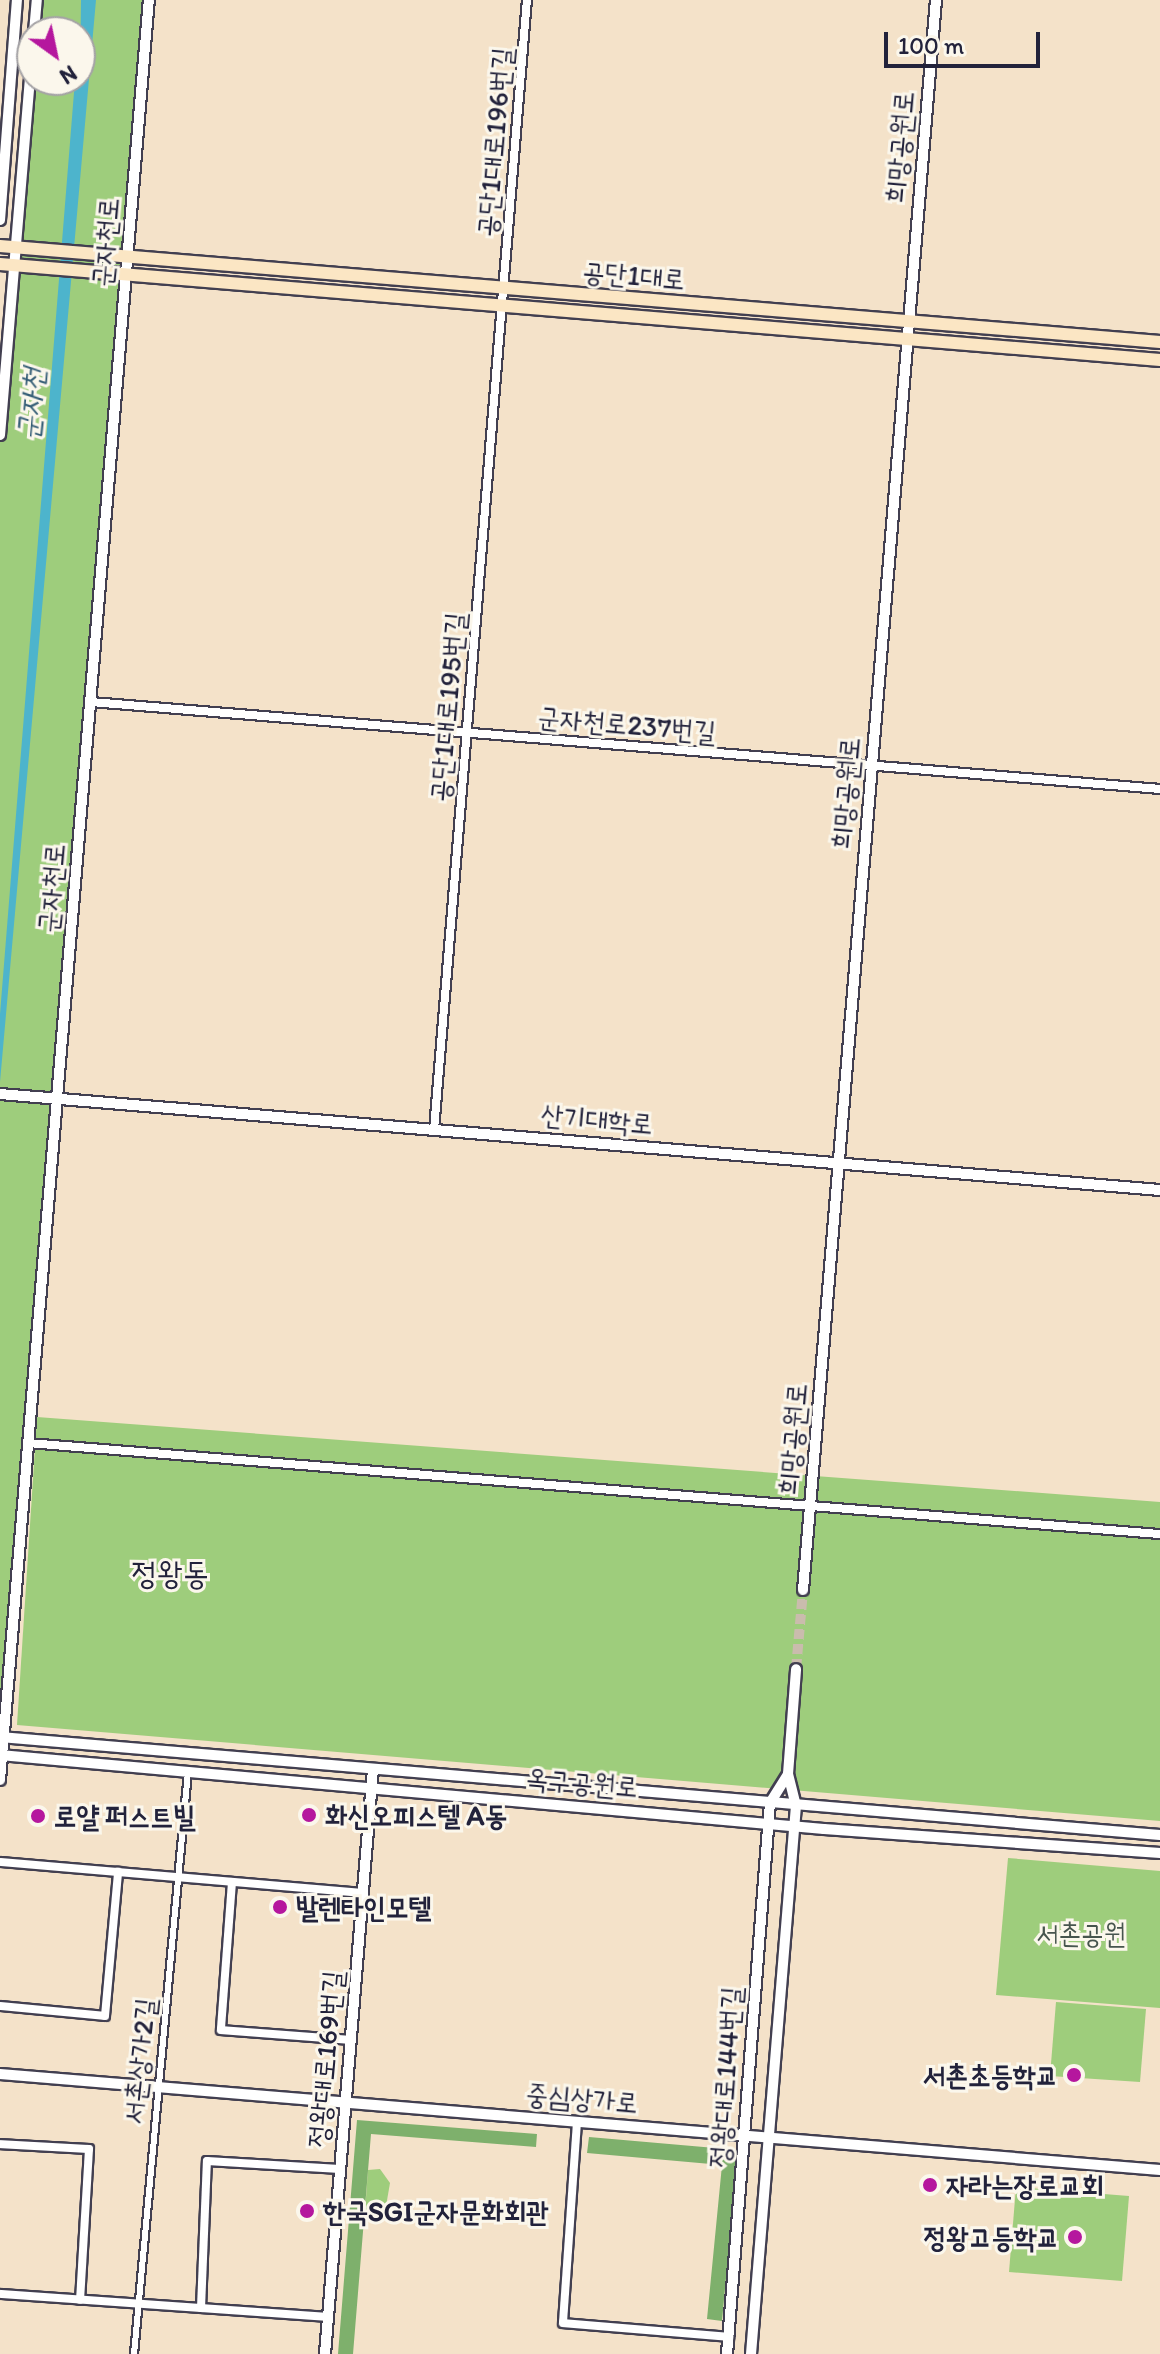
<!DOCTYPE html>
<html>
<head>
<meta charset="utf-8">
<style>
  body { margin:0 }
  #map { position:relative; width:1160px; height:2354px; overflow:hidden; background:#f4e2c9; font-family:Itim,"Poor Story",sans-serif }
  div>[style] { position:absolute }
  .green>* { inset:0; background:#9ecd7c }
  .forest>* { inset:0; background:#7eb06c }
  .water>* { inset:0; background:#4db4cc }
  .tertiary-tunnel>* { height:10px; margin-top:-5px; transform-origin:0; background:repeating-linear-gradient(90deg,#cabcad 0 10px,transparent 0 15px) }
  .roads { filter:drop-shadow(2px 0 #423f50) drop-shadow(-2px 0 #423f50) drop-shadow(0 2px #423f50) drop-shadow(0 -2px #423f50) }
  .pedestrian>* { height:6px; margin:-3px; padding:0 3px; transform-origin:3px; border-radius:3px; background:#fff }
  .minor>* { height:8px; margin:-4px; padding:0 4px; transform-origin:4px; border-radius:4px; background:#fff }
  .tertiary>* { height:10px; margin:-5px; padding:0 5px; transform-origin:5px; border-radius:5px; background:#fff }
  .secondary>* { height:12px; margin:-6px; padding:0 6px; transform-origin:6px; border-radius:6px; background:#fbe6c4 }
  .dots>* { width:22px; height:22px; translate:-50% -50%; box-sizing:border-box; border:4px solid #fbf7ec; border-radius:50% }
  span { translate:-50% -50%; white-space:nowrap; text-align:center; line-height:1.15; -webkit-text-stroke:6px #fbf7ec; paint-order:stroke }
  .street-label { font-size:28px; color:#22223b }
  .poi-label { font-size:28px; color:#22223b; font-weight:700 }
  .left { translate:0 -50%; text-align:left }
  .right { translate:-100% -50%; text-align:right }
  .park-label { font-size:28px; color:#47554e }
  .water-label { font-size:30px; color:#335c75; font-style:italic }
  .quarter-label { font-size:32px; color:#22223b }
  .north { position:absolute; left:16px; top:16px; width:80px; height:80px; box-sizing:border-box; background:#fbf7ec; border:2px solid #a4a2a5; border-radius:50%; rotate:147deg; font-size:22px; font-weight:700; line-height:32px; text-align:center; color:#22223b }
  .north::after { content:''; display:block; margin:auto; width:28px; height:36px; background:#b5179e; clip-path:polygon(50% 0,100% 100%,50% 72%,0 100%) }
  .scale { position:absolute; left:884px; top:32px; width:156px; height:36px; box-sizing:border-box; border:4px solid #22223b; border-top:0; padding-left:10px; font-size:24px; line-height:28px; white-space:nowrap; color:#22223b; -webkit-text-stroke:6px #fbf7ec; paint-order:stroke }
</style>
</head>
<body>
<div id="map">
  <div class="green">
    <div style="clip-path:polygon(36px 0,150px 0,0 1736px,0 426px,32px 45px,32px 80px,80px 80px,80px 32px,33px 32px)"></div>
    <div style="clip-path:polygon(37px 1417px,1160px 1502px,1160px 1821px,17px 1725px)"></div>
    <div style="clip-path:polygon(1008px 1858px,1160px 1871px,1160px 2008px,996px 1995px)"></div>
    <div style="clip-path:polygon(1056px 2002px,1146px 2009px,1140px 2082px,1050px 2076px)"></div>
    <div style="clip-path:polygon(380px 2169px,390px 2183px,385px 2212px,365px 2211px,368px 2170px)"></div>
    <div style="clip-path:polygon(1016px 2187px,1129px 2196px,1122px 2281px,1009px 2272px)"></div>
  </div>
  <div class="forest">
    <div style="clip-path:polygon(357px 2120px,537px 2134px,536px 2147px,371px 2134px,353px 2354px,338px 2354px)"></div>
    <div style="clip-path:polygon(589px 2137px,738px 2150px,722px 2321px,707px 2319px,722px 2165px,587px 2153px)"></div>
  </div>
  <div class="water">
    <div style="clip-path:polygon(81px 0,96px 0,0 1082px,0 1014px,75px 80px,80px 80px)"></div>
  </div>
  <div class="tertiary-tunnel">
    <div style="left:796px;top:1669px;width:79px;rotate:-84.9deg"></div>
  </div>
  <div class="roads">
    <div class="pedestrian">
      <div style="left:134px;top:2354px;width:584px;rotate:-84.7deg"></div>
    </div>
    <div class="minor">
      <div style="left:91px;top:702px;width:1073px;rotate:4.65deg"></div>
      <div style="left:434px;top:1130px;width:1134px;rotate:-85.3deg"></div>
      <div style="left:28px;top:1443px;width:1136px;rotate:4.6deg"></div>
      <div style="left:0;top:1862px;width:363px;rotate:4.9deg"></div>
      <div style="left:232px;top:1882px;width:148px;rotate:94.3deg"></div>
      <div style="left:221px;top:2030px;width:130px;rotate:4.4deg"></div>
      <div style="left:0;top:2006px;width:105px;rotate:5.4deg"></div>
      <div style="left:105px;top:2016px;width:145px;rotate:-84.8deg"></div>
      <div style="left:577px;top:2122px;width:201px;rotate:94deg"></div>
      <div style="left:563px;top:2323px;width:167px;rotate:4.8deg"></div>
      <div style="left:0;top:2144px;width:89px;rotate:3.2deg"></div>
      <div style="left:89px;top:2149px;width:151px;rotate:93.4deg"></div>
      <div style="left:0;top:2294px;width:329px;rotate:4deg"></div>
      <div style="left:201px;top:2308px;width:147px;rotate:-87.7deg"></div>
      <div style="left:207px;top:2161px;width:133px;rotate:3.4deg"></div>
    </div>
    <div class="tertiary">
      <div style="left:34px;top:32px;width:32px;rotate:-85deg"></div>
      <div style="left:0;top:220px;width:221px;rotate:-85.6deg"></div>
      <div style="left:0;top:435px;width:380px;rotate:-85.2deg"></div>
      <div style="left:0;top:1094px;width:1164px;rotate:4.73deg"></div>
      <div style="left:803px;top:1590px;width:1596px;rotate:-85.22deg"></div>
      <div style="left:0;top:1737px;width:1164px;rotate:4.83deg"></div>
      <div style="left:0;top:1755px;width:827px;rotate:5.13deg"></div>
      <div style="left:824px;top:1829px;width:337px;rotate:4.1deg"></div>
      <div style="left:0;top:1780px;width:1786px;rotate:-85.22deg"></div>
      <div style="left:0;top:2074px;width:1164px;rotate:4.73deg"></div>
      <div style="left:325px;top:2354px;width:587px;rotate:-85.31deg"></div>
      <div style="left:727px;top:2354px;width:553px;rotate:-85.54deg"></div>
      <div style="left:770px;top:1803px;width:34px;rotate:-58deg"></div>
      <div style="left:751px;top:2354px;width:550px;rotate:-85.31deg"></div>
      <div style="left:796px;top:1806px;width:33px;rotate:-104deg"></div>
      <div style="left:788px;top:1774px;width:105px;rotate:-85.6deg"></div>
    </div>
    <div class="secondary">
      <div style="left:0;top:246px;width:1164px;rotate:4.73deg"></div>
      <div style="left:0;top:264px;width:1164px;rotate:4.73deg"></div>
    </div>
  </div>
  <div class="dots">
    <div style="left:309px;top:1815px;background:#b5179e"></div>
    <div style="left:38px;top:1816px;background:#b5179e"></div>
    <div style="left:280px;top:1907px;background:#b5179e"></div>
    <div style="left:1074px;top:2075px;background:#b5179e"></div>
    <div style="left:930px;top:2185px;background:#b5179e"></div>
    <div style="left:307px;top:2211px;background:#b5179e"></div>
    <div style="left:1075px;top:2237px;background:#b5179e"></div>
  </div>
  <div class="street-label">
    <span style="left:494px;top:142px;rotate:-85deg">공단1대로196번길</span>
    <span style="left:899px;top:147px;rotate:-85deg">희망공원로</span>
    <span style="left:105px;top:242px;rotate:-85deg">군자천로</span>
    <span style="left:634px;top:275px;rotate:5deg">공단1대로</span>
    <span style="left:447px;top:707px;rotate:-85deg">공단1대로195번길</span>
    <span style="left:627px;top:724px;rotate:5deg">군자천로237번길</span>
    <span style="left:845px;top:793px;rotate:-85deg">희망공원로</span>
    <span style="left:51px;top:888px;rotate:-85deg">군자천로</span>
    <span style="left:597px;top:1119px;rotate:5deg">산기대학로</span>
    <span style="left:792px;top:1439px;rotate:-85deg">희망공원로</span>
    <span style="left:582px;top:1782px;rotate:5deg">옥구공원로</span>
    <span style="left:325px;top:2059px;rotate:-85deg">정왕대로169번길</span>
    <span style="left:139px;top:2061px;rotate:-84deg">서촌상가2길</span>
    <span style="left:725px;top:2077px;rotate:-86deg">정왕대로144번길</span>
    <span style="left:582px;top:2098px;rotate:5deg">중심상가로</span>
  </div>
  <div class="poi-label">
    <span class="left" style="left:325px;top:1815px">화신오피스텔 A동</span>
    <span class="left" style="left:54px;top:1816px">로얄 퍼스트빌</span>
    <span class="left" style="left:296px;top:1907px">발렌타인모텔</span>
    <span class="right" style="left:1058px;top:2075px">서촌초등학교</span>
    <span class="left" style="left:946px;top:2185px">자라는장로교회</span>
    <span class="left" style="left:323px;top:2211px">한국SGI군자문화회관</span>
    <span class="right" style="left:1059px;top:2237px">정왕고등학교</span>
  </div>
  <div class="park-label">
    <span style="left:1081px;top:1933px">서촌공원</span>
  </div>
  <div class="water-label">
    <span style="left:31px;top:404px;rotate:-85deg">군자천</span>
  </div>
  <div class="quarter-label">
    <span style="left:170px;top:1573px">정왕동</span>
  </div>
  <div class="north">N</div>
  <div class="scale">100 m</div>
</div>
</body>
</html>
